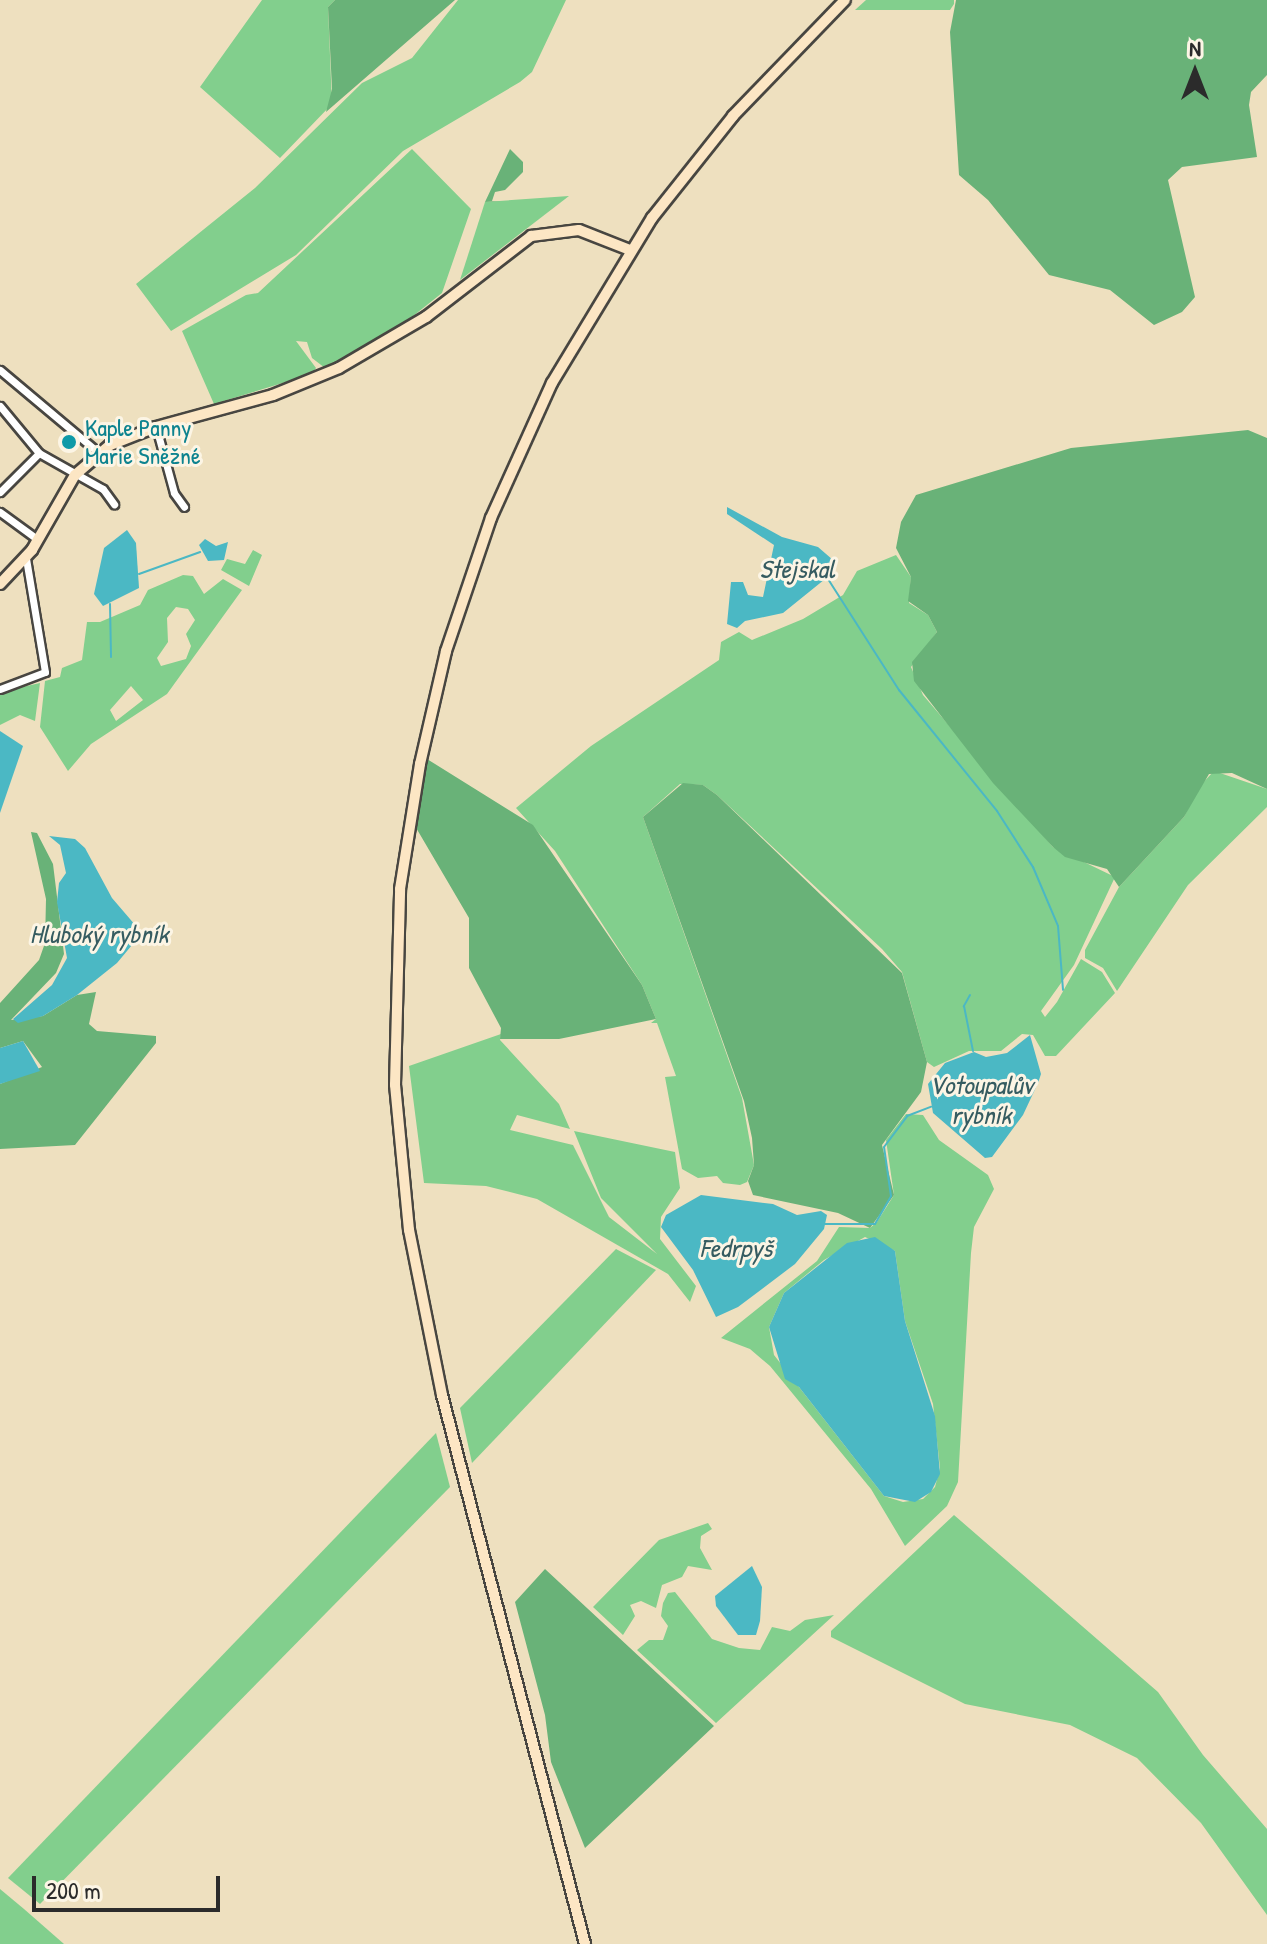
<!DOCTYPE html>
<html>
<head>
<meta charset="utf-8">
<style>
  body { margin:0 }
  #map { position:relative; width:1267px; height:1944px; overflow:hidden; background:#eee0bf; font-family:"Patrick Hand",sans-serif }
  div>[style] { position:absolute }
  .green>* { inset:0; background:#82cf8d }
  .forest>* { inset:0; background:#69b278 }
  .water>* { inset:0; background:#4bb8c4 }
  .stream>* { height:2px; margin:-1px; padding:0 1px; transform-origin:1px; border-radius:1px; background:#4bb8c4 }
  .roads { filter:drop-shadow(2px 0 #484641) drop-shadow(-2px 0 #484641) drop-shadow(0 2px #484641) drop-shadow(0 -2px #484641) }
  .street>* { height:7px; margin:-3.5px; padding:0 3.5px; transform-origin:3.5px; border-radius:3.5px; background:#fff }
  .secondary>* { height:10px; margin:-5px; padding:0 5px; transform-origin:5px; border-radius:5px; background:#fce6c4 }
  .dots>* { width:22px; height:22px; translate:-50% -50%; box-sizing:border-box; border:4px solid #fcf5e5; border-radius:50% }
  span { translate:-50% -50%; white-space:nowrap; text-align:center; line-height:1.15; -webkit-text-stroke:6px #fcf5e5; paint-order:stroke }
  .culture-label { font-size:24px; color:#0d838f }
  .left { translate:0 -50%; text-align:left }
  .water-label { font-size:26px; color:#365c61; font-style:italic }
  .north { position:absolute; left:1155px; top:32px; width:80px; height:80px; -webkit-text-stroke:6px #fcf5e5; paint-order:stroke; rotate:0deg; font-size:22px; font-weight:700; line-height:32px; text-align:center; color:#2b2b2b }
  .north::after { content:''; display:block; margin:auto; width:28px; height:36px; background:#2b2b2b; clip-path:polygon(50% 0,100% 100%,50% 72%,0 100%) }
  .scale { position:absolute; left:32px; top:1876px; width:188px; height:36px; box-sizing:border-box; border:4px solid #2b2b2b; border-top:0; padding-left:10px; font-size:24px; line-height:28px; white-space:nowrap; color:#2b2b2b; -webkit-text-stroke:6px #fcf5e5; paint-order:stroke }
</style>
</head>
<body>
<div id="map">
  <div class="green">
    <div style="clip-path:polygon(262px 0,335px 0,328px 7px,332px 104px,280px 158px,200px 87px)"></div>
    <div style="clip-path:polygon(458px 0,566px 0,532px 72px,520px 82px,403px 151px,296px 255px,171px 331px,136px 284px,255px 188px,362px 83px,412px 58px)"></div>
    <div style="clip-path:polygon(866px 0,954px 0,954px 4px,950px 10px,855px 10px)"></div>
    <div style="clip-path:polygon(412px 149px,471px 209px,442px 293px,398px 328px,325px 368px,312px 358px,307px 342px,296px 341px,316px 368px,312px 374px,214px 404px,182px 331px,246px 295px,258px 293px)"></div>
    <div style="clip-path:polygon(569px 196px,460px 280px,485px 202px)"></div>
    <div style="clip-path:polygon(253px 550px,262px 555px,249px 586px,221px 570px,227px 559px,245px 564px)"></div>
    <div style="clip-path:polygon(896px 555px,911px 577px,909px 603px,928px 615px,937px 632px,911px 667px,923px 695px,1053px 847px,1115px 877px,1074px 965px,1041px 1011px,1045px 1017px,1057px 1002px,1081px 959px,1102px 972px,1115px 993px,1056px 1056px,1045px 1056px,1033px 1035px,1022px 1034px,1001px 1051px,969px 1051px,934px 1067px,927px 1062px,902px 972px,882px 949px,717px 795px,703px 785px,680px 784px,643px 817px,742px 1098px,754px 1165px,747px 1182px,740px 1185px,723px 1183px,717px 1176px,698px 1178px,682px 1169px,665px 1077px,676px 1076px,657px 1023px,651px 1023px,656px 1019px,642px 985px,555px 851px,516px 808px,591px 746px,719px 660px,721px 642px,739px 632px,752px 640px,803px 619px,843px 595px,857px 571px)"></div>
    <div style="clip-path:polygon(evenodd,183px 575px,193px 576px,204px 594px,223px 579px,242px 590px,167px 694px,91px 744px,68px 771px,40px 727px,45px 681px,60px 677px,62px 668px,82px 660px,87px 622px,100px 622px,140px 605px,148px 590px,183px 575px,176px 607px,188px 609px,195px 620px,186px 634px,191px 646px,186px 659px,161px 666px,157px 658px,168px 642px,167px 618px,176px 607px,183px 575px,131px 686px,143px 700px,116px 721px,110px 710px,131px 686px)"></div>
    <div style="clip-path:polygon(40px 683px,35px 721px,20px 715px,0 725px,0 692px)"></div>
    <div style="clip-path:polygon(1214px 771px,1267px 789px,1267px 807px,1188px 885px,1117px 991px,1103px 968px,1085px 958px,1085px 950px,1119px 887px,1184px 817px,1198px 788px)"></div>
    <div style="clip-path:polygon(501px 1034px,500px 1040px,559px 1104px,570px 1129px,517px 1115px,510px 1130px,573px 1145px,609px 1217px,657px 1254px,601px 1198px,574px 1131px,675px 1152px,680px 1188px,661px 1217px,660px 1239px,696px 1286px,690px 1302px,668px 1274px,537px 1199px,486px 1186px,424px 1183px,409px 1066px)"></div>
    <div style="clip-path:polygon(evenodd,906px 1114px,923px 1115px,939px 1140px,988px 1175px,994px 1189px,974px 1227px,971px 1253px,958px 1482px,947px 1506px,905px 1546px,871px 1489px,770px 1366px,750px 1349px,721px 1338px,817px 1261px,839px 1227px,870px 1228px,877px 1222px,894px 1195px,886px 1140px,906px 1114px,865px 1237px,895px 1251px,905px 1321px,933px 1404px,940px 1468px,935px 1487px,923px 1499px,903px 1502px,884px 1496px,774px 1355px,769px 1327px,784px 1293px,824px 1260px,865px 1237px)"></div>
    <div style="clip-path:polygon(616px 1249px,656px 1270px,472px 1463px,460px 1408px)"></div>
    <div style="clip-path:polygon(436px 1433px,450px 1487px,40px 1904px,8px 1878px)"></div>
    <div style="clip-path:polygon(954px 1515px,1158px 1692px,1203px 1755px,1267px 1829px,1267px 1915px,1201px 1823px,1137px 1758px,1070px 1725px,965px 1704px,831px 1637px,831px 1631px)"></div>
    <div style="clip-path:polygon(708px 1523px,712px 1529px,701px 1536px,700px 1548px,712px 1570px,688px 1566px,682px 1577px,662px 1585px,656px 1608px,641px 1601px,630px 1605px,635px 1616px,623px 1635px,593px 1607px,659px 1540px)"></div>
    <div style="clip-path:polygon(675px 1592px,712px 1639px,739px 1648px,760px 1650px,772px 1627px,790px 1631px,805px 1620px,834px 1615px,716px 1723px,637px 1650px,649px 1640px,663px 1640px,668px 1626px,661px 1616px,663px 1603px,668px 1593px)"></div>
    <div style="clip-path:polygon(0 1889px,24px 1909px,64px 1944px,0 1944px)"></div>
  </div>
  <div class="forest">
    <div style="clip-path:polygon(335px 0,455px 0,326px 112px,332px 89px,328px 7px)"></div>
    <div style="clip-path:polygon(956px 0,1267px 0,1267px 75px,1251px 92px,1249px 105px,1257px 157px,1182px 167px,1168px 180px,1195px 297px,1182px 312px,1154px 325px,1110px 290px,1049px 275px,988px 200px,959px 175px,950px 32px)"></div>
    <div style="clip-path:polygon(510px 149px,523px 162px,523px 172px,505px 190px,495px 192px,492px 201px,500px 201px,485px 202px)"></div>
    <div style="clip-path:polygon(1248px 430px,1267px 438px,1267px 789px,1232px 773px,1209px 774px,1184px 817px,1119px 887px,1107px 869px,1065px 857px,1053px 847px,993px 783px,914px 681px,912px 662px,937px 632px,928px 615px,908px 601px,911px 577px,896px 548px,901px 522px,916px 495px,1071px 448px)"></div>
    <div style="clip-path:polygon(427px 759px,533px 825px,642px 985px,656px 1019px,559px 1039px,500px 1039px,501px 1028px,469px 968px,469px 918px,415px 826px)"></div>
    <div style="clip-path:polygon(683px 783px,703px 785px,717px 795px,902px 973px,927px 1062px,921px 1092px,882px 1145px,894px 1195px,870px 1228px,838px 1213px,753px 1195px,748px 1181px,754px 1165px,752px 1138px,744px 1101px,643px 817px)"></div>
    <div style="clip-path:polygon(31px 832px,37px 833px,53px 864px,64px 954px,56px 973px,11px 1020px,43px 1016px,77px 995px,96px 992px,89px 1024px,97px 1031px,156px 1036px,156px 1043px,75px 1145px,0 1149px,0 1084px,42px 1067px,23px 1041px,0 1048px,0 1003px,39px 960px,45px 943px,46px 899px)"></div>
    <div style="clip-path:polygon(545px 1569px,714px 1726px,585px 1848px,551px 1762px,545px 1715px,515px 1602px)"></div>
  </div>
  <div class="water">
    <div style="clip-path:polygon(727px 507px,782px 537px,818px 547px,833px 560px,835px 571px,783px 613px,745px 621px,737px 628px,727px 624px,731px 582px,743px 582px,748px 595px,763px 597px,774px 545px,727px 514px)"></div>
    <div style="clip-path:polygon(127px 530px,136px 543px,139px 588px,103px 606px,94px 594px,104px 548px)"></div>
    <div style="clip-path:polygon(205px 539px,216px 546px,228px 542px,224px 560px,208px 561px,199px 545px)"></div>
    <div style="clip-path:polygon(0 731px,23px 746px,0 813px)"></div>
    <div style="clip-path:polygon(49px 836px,75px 839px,85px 848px,112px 898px,142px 933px,117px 963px,77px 995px,43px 1016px,18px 1023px,13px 1019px,52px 985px,67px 958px,57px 902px,59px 883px,66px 873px,60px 845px)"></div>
    <div style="clip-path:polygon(1030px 1035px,1041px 1074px,1038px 1083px,1023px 1115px,992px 1157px,985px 1158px,933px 1113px,928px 1084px,945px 1063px,974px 1052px,986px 1057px,1007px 1053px)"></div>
    <div style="clip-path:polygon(23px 1041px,40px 1071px,0 1084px,0 1048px)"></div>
    <div style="clip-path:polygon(701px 1195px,773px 1204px,797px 1215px,821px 1211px,827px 1215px,824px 1229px,795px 1264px,738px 1307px,716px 1317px,693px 1270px,661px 1227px,666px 1215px)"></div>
    <div style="clip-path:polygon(875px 1237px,895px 1251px,905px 1321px,935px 1416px,940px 1474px,931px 1492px,915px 1502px,884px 1496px,799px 1387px,785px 1379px,769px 1327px,784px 1293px,847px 1243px)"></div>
    <div style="clip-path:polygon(752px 1566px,762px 1587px,760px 1621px,756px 1635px,738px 1635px,716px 1606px,715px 1596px)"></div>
  </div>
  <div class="stream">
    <div style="left:139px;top:574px;width:65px;rotate:-19.8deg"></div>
    <div style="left:828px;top:579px;width:132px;rotate:57.4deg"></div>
    <div style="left:899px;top:690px;width:156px;rotate:51deg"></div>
    <div style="left:997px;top:811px;width:67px;rotate:57.3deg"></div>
    <div style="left:1033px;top:867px;width:64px;rotate:67deg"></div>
    <div style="left:1058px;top:926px;width:64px;rotate:85.5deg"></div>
    <div style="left:110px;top:604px;width:53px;rotate:88.9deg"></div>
    <div style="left:970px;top:995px;width:13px;rotate:119deg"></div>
    <div style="left:964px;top:1006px;width:46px;rotate:78.7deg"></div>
    <div style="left:825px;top:1224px;width:50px"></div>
    <div style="left:875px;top:1224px;width:32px;rotate:-60deg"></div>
    <div style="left:891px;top:1196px;width:49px;rotate:-98.1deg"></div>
    <div style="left:884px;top:1147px;width:39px;rotate:-53deg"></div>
    <div style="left:907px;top:1116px;width:26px;rotate:-21deg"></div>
  </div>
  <div class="roads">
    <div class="street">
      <div style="left:0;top:370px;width:129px;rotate:40deg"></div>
      <div style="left:0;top:406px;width:61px;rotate:50.3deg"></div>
      <div style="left:39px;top:453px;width:73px;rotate:29.4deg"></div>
      <div style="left:103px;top:489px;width:19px;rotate:54deg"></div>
      <div style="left:156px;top:427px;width:68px;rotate:74.7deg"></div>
      <div style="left:174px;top:493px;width:17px;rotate:54deg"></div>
      <div style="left:0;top:492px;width:55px;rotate:-45deg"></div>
      <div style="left:0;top:512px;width:46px;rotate:36.1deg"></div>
      <div style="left:0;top:689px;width:48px;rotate:-20.7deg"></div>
      <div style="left:45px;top:672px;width:116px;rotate:-99.5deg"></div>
    </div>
    <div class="secondary">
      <div style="left:0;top:584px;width:47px;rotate:-46.7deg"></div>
      <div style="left:32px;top:550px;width:86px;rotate:-60.2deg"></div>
      <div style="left:75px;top:475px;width:46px;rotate:-40.6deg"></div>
      <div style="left:110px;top:445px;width:49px;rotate:-21.4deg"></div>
      <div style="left:156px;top:427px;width:121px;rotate:-15.3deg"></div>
      <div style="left:273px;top:395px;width:71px;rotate:-22.2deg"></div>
      <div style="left:339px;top:368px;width:101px;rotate:-30.4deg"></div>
      <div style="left:426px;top:317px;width:133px;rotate:-37.6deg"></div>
      <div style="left:531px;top:236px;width:48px;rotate:-7.1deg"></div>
      <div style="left:579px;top:230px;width:55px;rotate:21.4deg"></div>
      <div style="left:585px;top:1944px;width:567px;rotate:-104.6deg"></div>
      <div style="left:442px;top:1395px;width:168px;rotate:-101.3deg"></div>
      <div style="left:409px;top:1230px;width:146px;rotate:-95.5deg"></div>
      <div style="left:395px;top:1085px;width:196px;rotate:-88.5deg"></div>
      <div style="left:400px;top:889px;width:127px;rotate:-80.9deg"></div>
      <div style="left:420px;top:764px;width:116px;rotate:-77deg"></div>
      <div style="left:446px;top:651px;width:140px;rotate:-71.3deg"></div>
      <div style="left:491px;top:518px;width:148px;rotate:-65.7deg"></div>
      <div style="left:552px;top:383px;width:193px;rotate:-58.8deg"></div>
      <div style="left:652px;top:218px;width:130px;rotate:-51.5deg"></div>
      <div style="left:733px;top:116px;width:161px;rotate:-46deg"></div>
    </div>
  </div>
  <div class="dots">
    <div style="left:69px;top:442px;background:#0f9aa8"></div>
  </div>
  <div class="culture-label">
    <span class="left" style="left:85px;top:442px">Kaple Panny<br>Marie Sněžné</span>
  </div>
  <div class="water-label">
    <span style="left:797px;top:569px">Stejskal</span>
    <span style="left:99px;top:934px">Hluboký rybník</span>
    <span style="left:981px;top:1100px">Votoupalův<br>rybník</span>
    <span style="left:736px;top:1248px">Fedrpyš</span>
  </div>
  <div class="north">N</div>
  <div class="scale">200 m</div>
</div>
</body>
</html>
